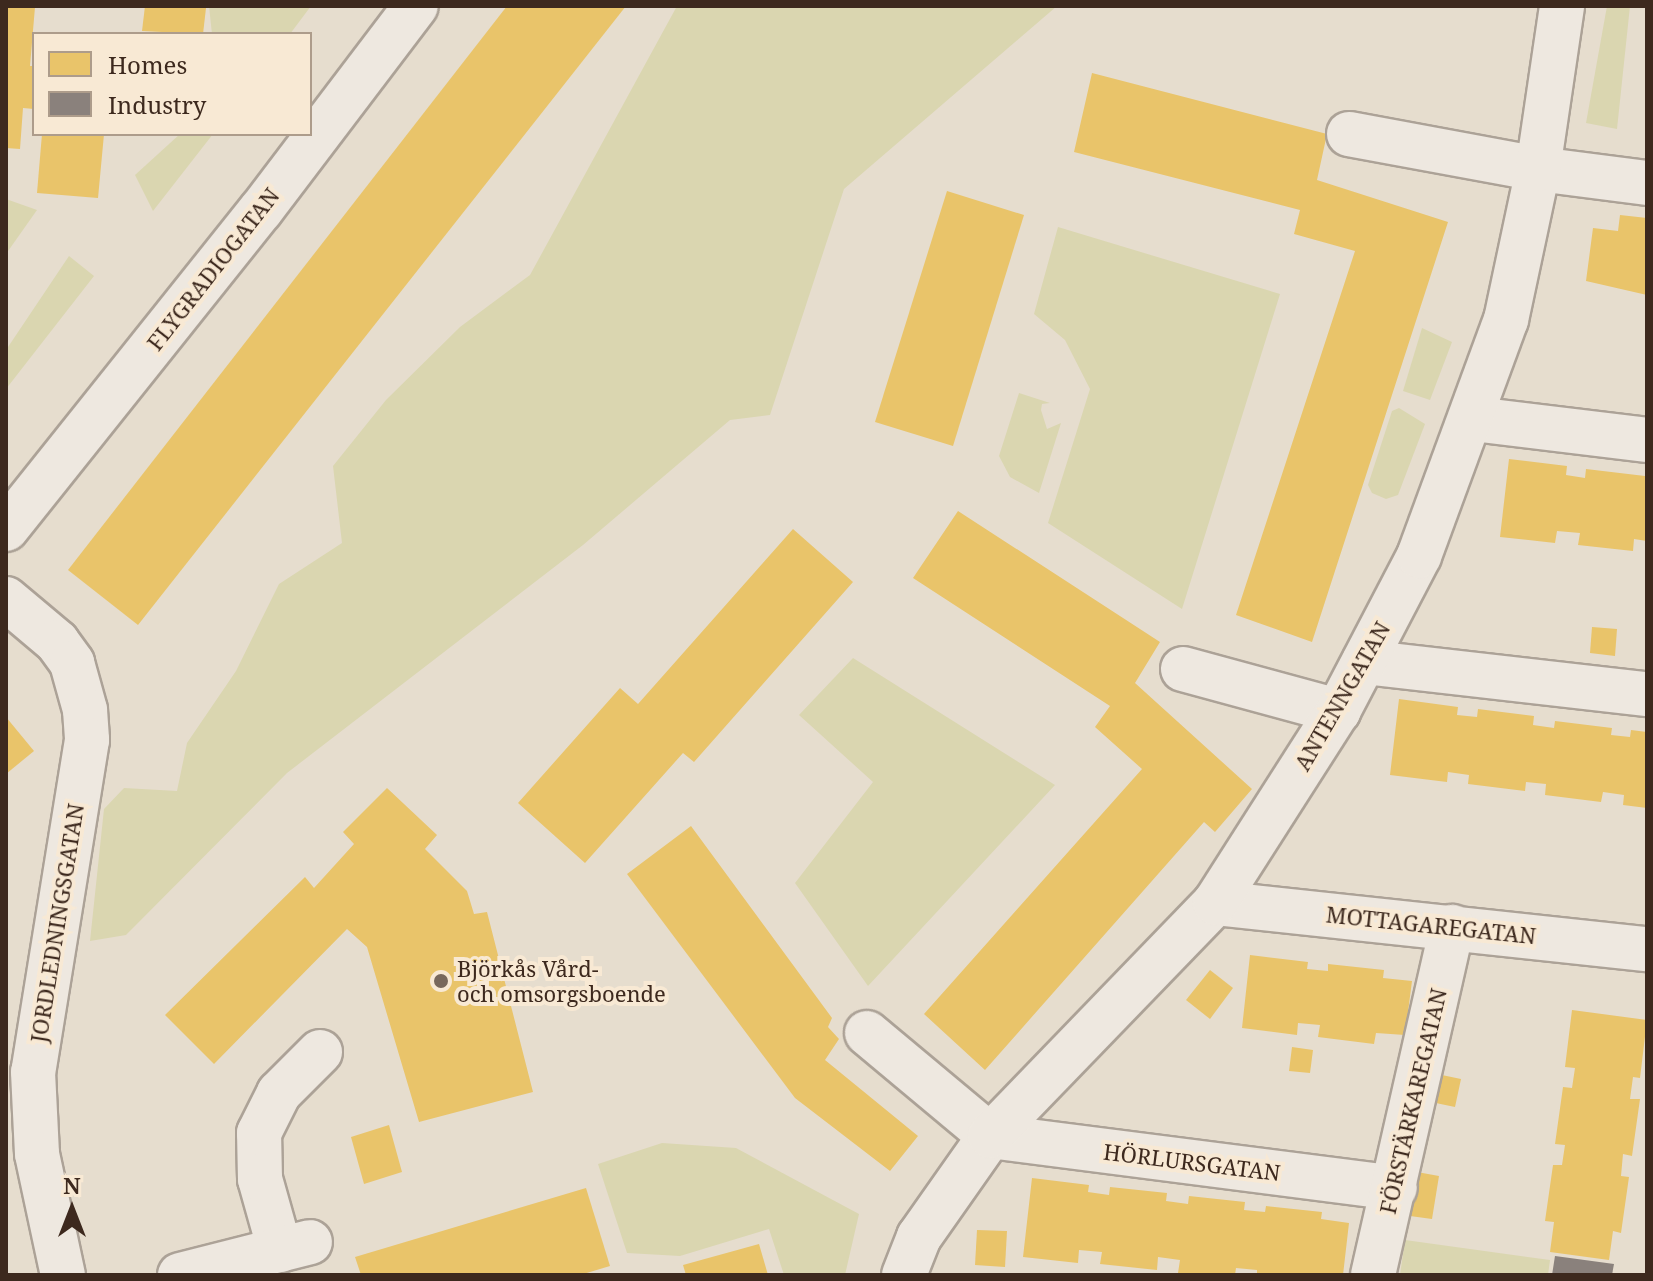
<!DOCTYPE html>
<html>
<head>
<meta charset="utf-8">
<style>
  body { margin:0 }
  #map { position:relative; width:1653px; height:1281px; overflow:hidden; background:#e6ddce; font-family:"Noto Serif",serif }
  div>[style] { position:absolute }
  .green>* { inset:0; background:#dad6b0 }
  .homes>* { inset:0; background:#e9c46a }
  .industry>* { inset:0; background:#8a817c }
  .roads { filter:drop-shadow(2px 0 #aca297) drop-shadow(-2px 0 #aca297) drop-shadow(0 2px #aca297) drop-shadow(0 -2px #aca297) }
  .minor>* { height:44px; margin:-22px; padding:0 22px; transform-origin:22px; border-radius:22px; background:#eee8e0 }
  .dots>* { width:22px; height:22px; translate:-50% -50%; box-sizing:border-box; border:4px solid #f8e9d4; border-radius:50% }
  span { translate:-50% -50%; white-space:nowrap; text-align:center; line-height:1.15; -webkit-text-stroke:8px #f8e9d4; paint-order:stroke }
  .street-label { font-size:22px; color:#3d291e }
  .poi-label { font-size:22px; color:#3d291e }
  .left { translate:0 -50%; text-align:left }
  .frame { position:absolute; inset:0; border:8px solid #3d291e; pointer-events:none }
  .legend { position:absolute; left:32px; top:32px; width:280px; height:104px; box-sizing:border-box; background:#f8e9d4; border:2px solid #ad9c8b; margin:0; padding:10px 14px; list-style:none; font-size:24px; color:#3d291e }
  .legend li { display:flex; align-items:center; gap:16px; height:40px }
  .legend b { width:40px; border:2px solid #ad9c8b }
  .north { position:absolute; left:32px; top:1169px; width:80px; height:80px; -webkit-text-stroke:6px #f8e9d4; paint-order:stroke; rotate:0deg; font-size:22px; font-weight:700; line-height:32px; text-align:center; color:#3d291e }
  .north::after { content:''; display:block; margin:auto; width:28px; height:36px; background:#3d291e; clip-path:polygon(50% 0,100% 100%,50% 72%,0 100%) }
</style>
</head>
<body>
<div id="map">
  <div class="green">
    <div style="clip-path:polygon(209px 6px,311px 6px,290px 34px,212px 34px)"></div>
    <div style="clip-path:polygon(677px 6px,1057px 6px,844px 189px,770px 415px,730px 420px,583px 545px,287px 773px,126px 935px,90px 941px,104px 809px,124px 788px,177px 791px,187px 743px,236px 671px,279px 584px,342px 543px,333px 466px,386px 400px,460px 327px,530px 275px)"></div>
    <div style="clip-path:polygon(1607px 6px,1630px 6px,1617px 129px,1586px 123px)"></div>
    <div style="clip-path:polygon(180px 134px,213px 134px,153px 211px,135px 175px)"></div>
    <div style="clip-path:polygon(6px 199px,37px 210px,6px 254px)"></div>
    <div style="clip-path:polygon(1058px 227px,1280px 294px,1182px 609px,1048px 523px,1090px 389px,1065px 340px,1034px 314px)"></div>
    <div style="clip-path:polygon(69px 256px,94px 276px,6px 389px,6px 350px)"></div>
    <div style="clip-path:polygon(1422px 328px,1452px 342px,1430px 400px,1403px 391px)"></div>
    <div style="clip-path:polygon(1019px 393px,1050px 403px,1042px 404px,1041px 410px,1047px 429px,1061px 423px,1039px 493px,1010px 477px,999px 456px)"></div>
    <div style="clip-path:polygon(1399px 408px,1425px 424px,1398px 495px,1386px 499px,1372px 493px,1368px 485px,1392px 411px)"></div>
    <div style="clip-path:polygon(853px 658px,1055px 785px,868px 986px,795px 883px,873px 782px,799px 715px)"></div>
    <div style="clip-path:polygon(662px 1143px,736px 1148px,859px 1214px,845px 1275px,784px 1275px,769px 1229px,680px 1256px,627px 1253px,598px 1164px)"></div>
    <div style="clip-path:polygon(1405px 1240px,1550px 1260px,1548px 1275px,1400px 1275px)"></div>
  </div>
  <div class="homes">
    <div style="clip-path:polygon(6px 6px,35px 7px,30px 66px,34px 66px,34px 109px,23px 108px,20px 149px,6px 148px)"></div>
    <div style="clip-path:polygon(145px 6px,206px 8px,203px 34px,142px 31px)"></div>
    <div style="clip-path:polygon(507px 6px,626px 6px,138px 625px,68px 570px)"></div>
    <div style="clip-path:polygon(1092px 73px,1327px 134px,1317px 180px,1448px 222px,1312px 642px,1236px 615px,1355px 251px,1294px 234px,1300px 210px,1074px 152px)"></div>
    <div style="clip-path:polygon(42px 134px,104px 134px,98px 198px,37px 193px)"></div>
    <div style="clip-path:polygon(947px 191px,1024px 215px,953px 446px,875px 422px)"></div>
    <div style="clip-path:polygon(1620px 215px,1647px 218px,1647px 295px,1586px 281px,1593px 228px,1618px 231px)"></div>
    <div style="clip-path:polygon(1509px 459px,1567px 466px,1566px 475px,1585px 478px,1586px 469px,1645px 476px,1647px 541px,1634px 539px,1633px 551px,1578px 545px,1580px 533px,1557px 531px,1555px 543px,1500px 537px)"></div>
    <div style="clip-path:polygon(958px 511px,1160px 642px,1135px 683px,1252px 789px,1215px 832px,1204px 822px,985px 1070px,924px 1014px,1142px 769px,1095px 727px,1110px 706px,913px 578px)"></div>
    <div style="clip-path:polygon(793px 529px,853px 582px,694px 762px,683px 753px,585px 863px,518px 803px,620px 688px,638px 704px)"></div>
    <div style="clip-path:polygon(1592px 627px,1617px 629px,1615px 656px,1590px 653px)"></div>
    <div style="clip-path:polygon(1399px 699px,1458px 707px,1457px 715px,1477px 717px,1478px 709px,1534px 716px,1533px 725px,1554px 728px,1555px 721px,1612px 728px,1611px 735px,1630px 737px,1631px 730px,1647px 732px,1647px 808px,1623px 805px,1624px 795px,1603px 792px,1601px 802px,1545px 795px,1546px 784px,1526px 782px,1525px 791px,1468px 784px,1469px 775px,1448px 772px,1447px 782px,1390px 775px)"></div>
    <div style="clip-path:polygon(6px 717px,34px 751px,6px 774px)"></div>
    <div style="clip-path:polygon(387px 788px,437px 835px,425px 849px,467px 891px,474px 914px,487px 912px,533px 1092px,419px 1122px,367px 947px,347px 929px,214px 1064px,165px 1015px,305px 877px,314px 888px,354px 844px,343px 832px)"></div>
    <div style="clip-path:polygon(691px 826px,832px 1018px,828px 1027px,839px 1039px,825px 1060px,918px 1136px,890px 1171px,795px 1098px,627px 874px)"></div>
    <div style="clip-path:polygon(1250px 955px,1308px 962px,1307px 969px,1328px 971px,1328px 964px,1384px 970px,1383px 978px,1412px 981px,1405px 1035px,1376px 1033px,1374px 1044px,1318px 1037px,1320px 1025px,1298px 1023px,1297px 1035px,1242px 1028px)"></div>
    <div style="clip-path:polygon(1210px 970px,1233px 988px,1210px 1019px,1186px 1000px)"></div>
    <div style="clip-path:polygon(1572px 1010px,1647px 1020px,1640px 1078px,1633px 1077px,1630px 1099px,1640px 1099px,1632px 1156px,1623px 1154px,1621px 1176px,1629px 1177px,1621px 1233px,1613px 1231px,1609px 1260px,1550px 1252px,1554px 1222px,1545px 1221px,1553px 1165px,1562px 1165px,1565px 1145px,1555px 1144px,1563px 1087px,1572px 1088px,1575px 1068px,1565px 1067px)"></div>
    <div style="clip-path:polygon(1292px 1047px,1313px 1050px,1310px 1073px,1289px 1071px)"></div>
    <div style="clip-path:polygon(1437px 1074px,1461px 1079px,1455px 1107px,1431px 1102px)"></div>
    <div style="clip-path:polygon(389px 1125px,402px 1172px,364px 1184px,351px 1137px)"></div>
    <div style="clip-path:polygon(1417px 1172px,1439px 1176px,1432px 1219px,1410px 1216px)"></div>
    <div style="clip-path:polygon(1032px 1178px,1089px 1185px,1088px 1192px,1109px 1195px,1110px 1187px,1167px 1193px,1166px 1201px,1188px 1204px,1189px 1196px,1245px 1202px,1244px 1210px,1265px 1212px,1266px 1206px,1322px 1212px,1321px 1219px,1349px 1223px,1343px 1275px,1257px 1275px,1257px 1270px,1236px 1268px,1235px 1275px,1194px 1275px,1178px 1273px,1180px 1260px,1158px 1257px,1157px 1270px,1100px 1264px,1102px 1252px,1079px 1250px,1078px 1263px,1023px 1257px)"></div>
    <div style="clip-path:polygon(586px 1188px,610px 1266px,580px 1275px,361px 1275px,355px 1257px)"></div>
    <div style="clip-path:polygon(977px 1230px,1007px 1231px,1005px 1267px,975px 1265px)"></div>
    <div style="clip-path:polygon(759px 1244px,768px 1275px,686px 1275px,683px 1265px)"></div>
  </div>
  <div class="industry">
    <div style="clip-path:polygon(1555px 1256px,1614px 1264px,1612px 1275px,1552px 1275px)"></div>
  </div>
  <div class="roads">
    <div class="minor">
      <div style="left:1349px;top:134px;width:192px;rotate:10.5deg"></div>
      <div style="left:1538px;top:169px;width:110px;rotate:7.3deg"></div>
      <div style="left:1474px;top:419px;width:174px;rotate:6.9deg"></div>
      <div style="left:6px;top:529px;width:408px;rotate:-51.4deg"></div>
      <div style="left:261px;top:210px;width:256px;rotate:-52.8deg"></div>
      <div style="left:6px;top:599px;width:67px;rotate:40.1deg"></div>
      <div style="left:57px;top:642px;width:26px;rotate:54deg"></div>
      <div style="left:72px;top:663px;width:49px;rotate:74.5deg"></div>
      <div style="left:85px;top:710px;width:30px;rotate:86deg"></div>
      <div style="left:87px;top:740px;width:336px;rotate:99.2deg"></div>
      <div style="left:33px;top:1072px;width:82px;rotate:87.2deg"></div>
      <div style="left:37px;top:1154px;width:124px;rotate:77.9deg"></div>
      <div style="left:1364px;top:662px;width:285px;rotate:6.5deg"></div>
      <div style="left:1183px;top:669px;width:161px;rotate:15.2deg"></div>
      <div style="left:1215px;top:903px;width:434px;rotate:6.1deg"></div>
      <div style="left:867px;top:1033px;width:160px;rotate:39.9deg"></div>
      <div style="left:990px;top:1136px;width:408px;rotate:7.3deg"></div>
      <div style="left:280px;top:1250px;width:74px;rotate:-105.7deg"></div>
      <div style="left:260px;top:1179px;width:46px;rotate:-91.2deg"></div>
      <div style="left:259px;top:1133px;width:45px;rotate:-63.4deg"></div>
      <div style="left:279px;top:1093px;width:58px;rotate:-45deg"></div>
      <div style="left:180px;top:1275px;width:134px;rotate:-14.2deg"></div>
      <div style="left:904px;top:1275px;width:41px;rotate:-68.5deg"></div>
      <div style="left:919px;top:1237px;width:123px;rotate:-54.9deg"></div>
      <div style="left:990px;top:1136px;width:324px;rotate:-46deg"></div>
      <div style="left:1215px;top:903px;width:228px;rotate:-57.4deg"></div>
      <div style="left:1338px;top:711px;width:175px;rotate:-62.4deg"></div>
      <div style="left:1419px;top:556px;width:252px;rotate:-69.8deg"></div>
      <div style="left:1506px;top:320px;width:154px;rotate:-78deg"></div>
      <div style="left:1538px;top:169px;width:165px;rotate:-81.6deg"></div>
      <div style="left:1373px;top:1275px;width:357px;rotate:-77.2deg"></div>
    </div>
  </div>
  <div class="dots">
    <div style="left:441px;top:981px;background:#78685c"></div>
  </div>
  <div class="street-label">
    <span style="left:213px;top:269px;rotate:-52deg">FLYGRADIOGATAN</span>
    <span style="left:1342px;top:696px;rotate:-60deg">ANTENNGATAN</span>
    <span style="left:57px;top:923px;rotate:-81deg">JORDLEDNINGSGATAN</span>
    <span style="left:1431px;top:925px;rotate:6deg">MOTTAGAREGATAN</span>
    <span style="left:1413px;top:1101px;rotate:-77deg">FÖRSTÄRKAREGATAN</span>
    <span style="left:1192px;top:1162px;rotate:7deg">HÖRLURSGATAN</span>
  </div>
  <div class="poi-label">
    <span class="left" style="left:457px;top:981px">Björkås Vård-<br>och omsorgsboende</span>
  </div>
  <div class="frame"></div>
  <ul class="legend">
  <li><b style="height:22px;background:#e9c46a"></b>Homes</li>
  <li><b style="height:22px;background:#8a817c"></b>Industry</li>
  </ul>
  <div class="north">N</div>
</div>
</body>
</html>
